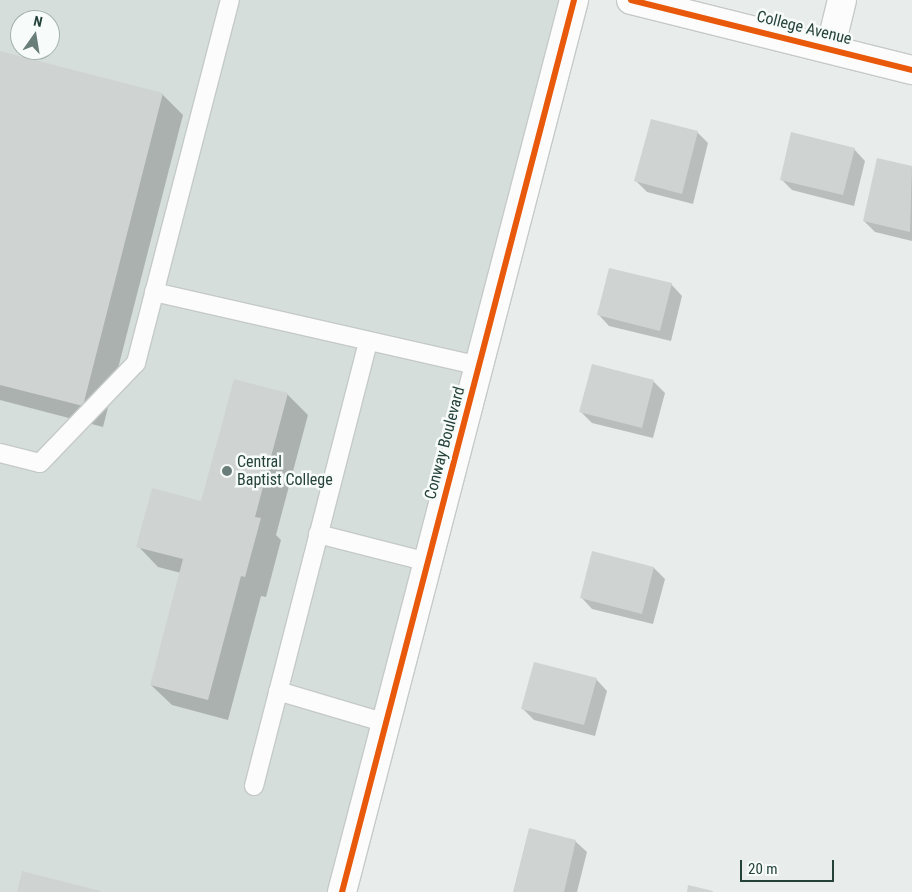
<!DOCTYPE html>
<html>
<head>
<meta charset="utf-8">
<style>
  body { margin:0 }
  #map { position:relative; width:912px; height:892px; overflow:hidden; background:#e8edeb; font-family:"Roboto Condensed",sans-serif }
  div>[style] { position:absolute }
  .built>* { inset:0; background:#d6dedb }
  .shadow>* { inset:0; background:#0003 }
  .building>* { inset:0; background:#cfd4d2 }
  .roads { filter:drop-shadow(1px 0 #c5cac8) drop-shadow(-1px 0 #c5cac8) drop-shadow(0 1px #c5cac8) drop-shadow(0 -1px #c5cac8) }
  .service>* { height:18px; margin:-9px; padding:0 9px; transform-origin:9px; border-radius:9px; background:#fcfcfc }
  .minor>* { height:28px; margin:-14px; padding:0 14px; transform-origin:14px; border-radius:14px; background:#fcfcfc }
  .tertiary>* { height:28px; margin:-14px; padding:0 14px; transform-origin:14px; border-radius:14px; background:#fcfcfc }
  .cycleway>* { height:6px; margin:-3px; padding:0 3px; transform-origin:3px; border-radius:3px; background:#e8590c }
  .dots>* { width:14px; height:14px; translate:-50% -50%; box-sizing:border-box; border:2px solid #f7fbf9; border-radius:50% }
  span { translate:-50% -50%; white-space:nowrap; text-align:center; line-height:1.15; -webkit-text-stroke:5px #f7fbf9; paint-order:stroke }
  .street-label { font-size:16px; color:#24423a }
  .poi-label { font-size:16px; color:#24423a }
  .left { translate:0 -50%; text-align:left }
  .north { position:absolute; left:10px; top:10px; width:50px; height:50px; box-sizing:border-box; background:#f7fbf9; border:1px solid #a3b1ad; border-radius:50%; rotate:13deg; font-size:14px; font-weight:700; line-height:20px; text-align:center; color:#24423a }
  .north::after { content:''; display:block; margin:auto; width:18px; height:22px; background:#697e78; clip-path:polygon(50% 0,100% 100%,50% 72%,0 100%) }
  .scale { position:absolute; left:740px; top:860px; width:94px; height:22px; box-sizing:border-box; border:2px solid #24423a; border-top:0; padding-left:6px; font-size:15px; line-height:18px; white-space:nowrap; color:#24423a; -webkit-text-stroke:4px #f7fbf9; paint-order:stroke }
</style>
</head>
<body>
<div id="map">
  <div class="built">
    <div style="clip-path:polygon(evenodd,0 0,574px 0,348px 892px,0 892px,0 0,20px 20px,50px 20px,50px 50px,20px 50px,20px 20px)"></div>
  </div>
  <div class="shadow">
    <div style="clip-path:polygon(0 53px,162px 94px,183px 115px,103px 427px,0 400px)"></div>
    <div style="clip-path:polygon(697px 132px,708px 143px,693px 204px,647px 192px,636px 181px)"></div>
    <div style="clip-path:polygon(854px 149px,865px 161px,854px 206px,792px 190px,781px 179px)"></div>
    <div style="clip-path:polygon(878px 160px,912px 168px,912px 241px,875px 232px,864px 221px)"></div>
    <div style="clip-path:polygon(671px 284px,682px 296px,671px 341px,609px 326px,598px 314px)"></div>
    <div style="clip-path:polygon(593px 366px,654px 382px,665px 393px,653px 438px,592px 423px,581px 412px)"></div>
    <div style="clip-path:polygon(287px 394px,308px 415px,276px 535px,281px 540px,266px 597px,261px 596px,228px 720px,172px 705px,151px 685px,181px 573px,158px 567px,138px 546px,202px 503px)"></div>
    <div style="clip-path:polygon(593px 552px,654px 568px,665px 579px,653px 624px,592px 609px,581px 597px)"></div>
    <div style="clip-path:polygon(596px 679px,607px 691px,595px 736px,534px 720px,523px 709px)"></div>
    <div style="clip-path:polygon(575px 841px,587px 852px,577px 892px,516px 892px)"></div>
  </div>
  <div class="building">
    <div style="clip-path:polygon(0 51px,163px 93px,83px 406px,0 385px)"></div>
    <div style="clip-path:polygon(651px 119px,698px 131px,682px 194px,634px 181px)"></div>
    <div style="clip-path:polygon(791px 132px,855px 148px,843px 195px,780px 180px)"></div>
    <div style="clip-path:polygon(877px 158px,912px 166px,910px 232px,863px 221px)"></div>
    <div style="clip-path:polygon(609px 268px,672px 283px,660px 331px,597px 315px)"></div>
    <div style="clip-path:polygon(592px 364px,654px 380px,642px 428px,579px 412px)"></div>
    <div style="clip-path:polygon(234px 379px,288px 393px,255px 517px,261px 518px,245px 577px,241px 576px,208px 700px,150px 685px,183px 559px,136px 547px,152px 488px,201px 501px)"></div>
    <div style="clip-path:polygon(592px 551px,654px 567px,642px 614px,580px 598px)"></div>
    <div style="clip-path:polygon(534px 662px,597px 678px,584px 725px,521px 709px)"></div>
    <div style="clip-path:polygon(529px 828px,576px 840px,564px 892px,513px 892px)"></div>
    <div style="clip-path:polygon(22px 871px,101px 891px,101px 892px,17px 892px)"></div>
    <div style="clip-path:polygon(688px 885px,713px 891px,713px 892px,687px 892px)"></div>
  </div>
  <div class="roads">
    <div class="service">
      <div style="left:154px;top:292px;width:333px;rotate:12.8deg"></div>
      <div style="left:0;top:453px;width:41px;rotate:14deg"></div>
      <div style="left:40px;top:463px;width:139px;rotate:-46.2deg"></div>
      <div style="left:136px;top:363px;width:375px;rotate:-75.5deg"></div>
      <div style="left:318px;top:534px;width:114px;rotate:14.3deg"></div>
      <div style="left:278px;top:691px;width:113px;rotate:16.5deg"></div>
      <div style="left:254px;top:786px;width:459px;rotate:-75.6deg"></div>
    </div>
    <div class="minor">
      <div style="left:830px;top:49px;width:50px;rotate:-76.2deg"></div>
      <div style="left:342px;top:892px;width:922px;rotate:-75.42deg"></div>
    </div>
    <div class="tertiary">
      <div style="left:631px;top:0;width:290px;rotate:14deg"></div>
    </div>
  </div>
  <div class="cycleway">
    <div style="left:631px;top:0;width:290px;rotate:14deg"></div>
    <div style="left:342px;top:892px;width:922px;rotate:-75.42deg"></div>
  </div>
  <div class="dots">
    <div style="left:227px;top:471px;background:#697e78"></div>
  </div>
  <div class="street-label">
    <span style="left:804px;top:28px;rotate:14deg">College Avenue</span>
    <span style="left:445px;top:443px;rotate:-75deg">Conway Boulevard</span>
  </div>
  <div class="poi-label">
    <span class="left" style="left:237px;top:471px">Central<br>Baptist College</span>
  </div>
  <div class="north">N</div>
  <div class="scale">20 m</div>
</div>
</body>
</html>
